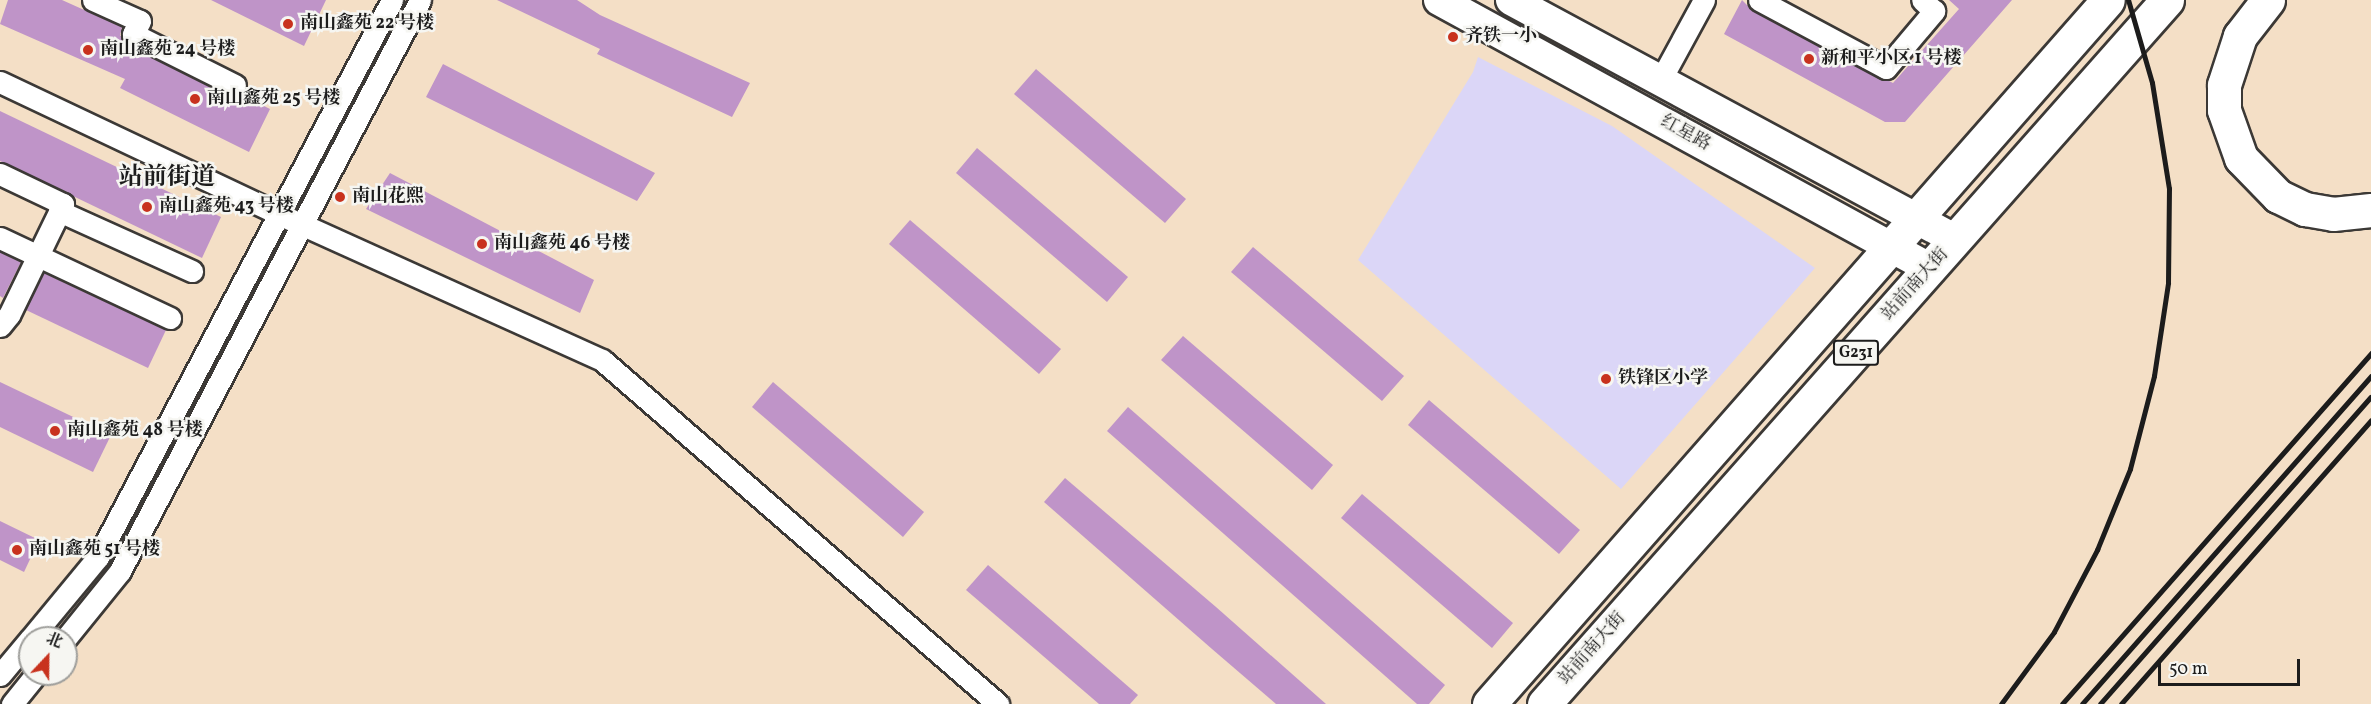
<!DOCTYPE html>
<html>
<head>
<meta charset="utf-8">
<style>
  body { margin:0 }
  #map { position:relative; width:2371px; height:704px; overflow:hidden; background:#f4dfc6; font-family:Vollkorn,"Noto Serif SC",serif }
  div>[style] { position:absolute }
  .built>* { inset:0; background:#dbd6f7 }
  .building>* { inset:0; background:#bf94c8 }
  .roads { filter:drop-shadow(2px 0 #3c3936) drop-shadow(-2px 0 #3c3936) drop-shadow(0 2px #3c3936) drop-shadow(0 -2px #3c3936) }
  .street>* { height:21px; margin:-10.5px; padding:0 10.5px; transform-origin:10.5px; border-radius:10.5px; background:#fff }
  .secondary>* { height:30px; margin:-15px; padding:0 15px; transform-origin:15px; border-radius:15px; background:#fff }
  .primary>* { height:33px; margin:-16.5px; padding:0 16.5px; transform-origin:16.5px; border-radius:16.5px; background:#fff }
  .highway>* { height:33px; margin:-16.5px; padding:0 16.5px; transform-origin:16.5px; border-radius:16.5px; background:#fff }
  .rail>* { height:4.5px; margin:-2.25px; padding:0 2.25px; transform-origin:2.25px; border-radius:2.25px; background:#1c1c1c }
  .dots>* { width:16px; height:16px; translate:-50% -50%; box-sizing:border-box; border:3px solid #f6f6f2; border-radius:50% }
  span { translate:-50% -50%; white-space:nowrap; text-align:center; line-height:1.15; -webkit-text-stroke:5px #f6f6f2; paint-order:stroke }
  .shield-label span { padding:2px 4px; background:#f6f6f2; border:2px solid; border-radius:4px; -webkit-text-stroke-width:0 }
  .shield-label { font-size:16px; color:#1c1c1c; font-weight:700 }
  .poi-label { font-size:18px; color:#1c1c1c; font-weight:700 }
  .left { translate:0 -50%; text-align:left }
  .street-label { font-size:18px; color:#1c1c1c }
  .district-label { font-size:24px; color:#1c1c1c; font-weight:700 }
  .north { position:absolute; left:18px; top:626px; width:60px; height:60px; box-sizing:border-box; background:#f6f6f2; border:2px solid #9f9f9c; border-radius:50%; rotate:22deg; font-size:16px; font-weight:700; line-height:24px; text-align:center; color:#1c1c1c }
  .north::after { content:''; display:block; margin:auto; width:21px; height:27px; background:#c8321e; clip-path:polygon(50% 0,100% 100%,50% 72%,0 100%) }
  .scale { position:absolute; left:2158px; top:659px; width:142px; height:27px; box-sizing:border-box; border:3px solid #1c1c1c; border-top:0; padding-left:8px; font-size:18px; line-height:21px; white-space:nowrap; color:#1c1c1c; -webkit-text-stroke:4px #f6f6f2; paint-order:stroke }
</style>
</head>
<body>
<div id="map">
  <div class="built">
    <div style="clip-path:polygon(1478px 57px,1612px 126px,1815px 268px,1621px 489px,1358px 260px,1473px 72px)"></div>
  </div>
  <div class="building">
    <div style="clip-path:polygon(8px 0,62px 0,122px 27px,120px 35px,127px 45px,229px 96px,242px 95px,270px 109px,249px 152px,120px 88px,125px 79px,0 24px)"></div>
    <div style="clip-path:polygon(211px 0,326px 0,304px 46px)"></div>
    <div style="clip-path:polygon(497px 0,577px 0,600px 15px,750px 83px,732px 117px,597px 54px,600px 49px)"></div>
    <div style="clip-path:polygon(1742px 0,1753px 11px,1893px 83px,1959px 9px,1949px 0,2012px 0,1905px 122px,1885px 122px,1724px 34px)"></div>
    <div style="clip-path:polygon(443px 64px,557px 123px,655px 173px,637px 201px,426px 97px)"></div>
    <div style="clip-path:polygon(1036px 69px,1186px 199px,1165px 223px,1014px 94px)"></div>
    <div style="clip-path:polygon(0 111px,221px 217px,202px 258px,0 161px)"></div>
    <div style="clip-path:polygon(977px 148px,1128px 277px,1107px 302px,956px 173px)"></div>
    <div style="clip-path:polygon(390px 173px,594px 280px,580px 313px,366px 209px)"></div>
    <div style="clip-path:polygon(910px 220px,1061px 349px,1039px 374px,889px 244px)"></div>
    <div style="clip-path:polygon(1253px 247px,1404px 376px,1382px 401px,1231px 272px)"></div>
    <div style="clip-path:polygon(0 252px,21px 262px,3px 298px,0 296px)"></div>
    <div style="clip-path:polygon(44px 273px,166px 330px,148px 368px,26px 310px)"></div>
    <div style="clip-path:polygon(1183px 336px,1333px 465px,1312px 490px,1161px 360px)"></div>
    <div style="clip-path:polygon(0 382px,111px 435px,93px 472px,0 427px)"></div>
    <div style="clip-path:polygon(773px 382px,924px 512px,903px 537px,752px 407px)"></div>
    <div style="clip-path:polygon(1429px 400px,1580px 530px,1559px 554px,1408px 425px)"></div>
    <div style="clip-path:polygon(1128px 407px,1445px 685px,1429px 704px,1417px 704px,1107px 431px)"></div>
    <div style="clip-path:polygon(1065px 478px,1216px 607px,1326px 704px,1276px 704px,1212px 649px,1044px 502px)"></div>
    <div style="clip-path:polygon(1362px 494px,1513px 623px,1492px 648px,1341px 518px)"></div>
    <div style="clip-path:polygon(0 521px,39px 540px,24px 572px,0 560px)"></div>
    <div style="clip-path:polygon(988px 565px,1138px 695px,1130px 704px,1099px 704px,966px 590px)"></div>
  </div>
  <div class="roads">
    <div class="street">
      <div style="left:93px;top:0;width:51px;rotate:24.1deg"></div>
      <div style="left:140px;top:21px;width:15px;rotate:118deg"></div>
      <div style="left:133px;top:34px;width:114px;rotate:26.6deg"></div>
      <div style="left:1759px;top:0;width:144px;rotate:28.2deg"></div>
      <div style="left:1886px;top:68px;width:75px;rotate:-49.9deg"></div>
      <div style="left:1934px;top:11px;width:16px;rotate:-137deg"></div>
      <div style="left:1660px;top:81px;width:92px;rotate:-61.5deg"></div>
      <div style="left:0;top:82px;width:335px;rotate:25.3deg"></div>
      <div style="left:303px;top:225px;width:328px;rotate:24.3deg"></div>
      <div style="left:602px;top:360px;width:525px;rotate:40.98deg"></div>
      <div style="left:0;top:174px;width:70px;rotate:25.5deg"></div>
      <div style="left:63px;top:204px;width:123px;rotate:115.9deg"></div>
      <div style="left:9px;top:315px;width:14px;rotate:129deg"></div>
      <div style="left:59px;top:211px;width:146px;rotate:24.3deg"></div>
      <div style="left:0;top:238px;width:188px;rotate:25.2deg"></div>
      <div style="left:31px;top:638px;width:105px;rotate:-50.4deg"></div>
      <div style="left:98px;top:557px;width:630px;rotate:-62.17deg"></div>
      <div style="left:66px;top:638px;width:86px;rotate:-51.1deg"></div>
      <div style="left:120px;top:571px;width:645px;rotate:-62.28deg"></div>
      <div style="left:0;top:675px;width:47px;rotate:-50.2deg"></div>
      <div style="left:12px;top:704px;width:38px;rotate:-51deg"></div>
    </div>
    <div class="secondary">
      <div style="left:1439px;top:0;width:561px;rotate:28.67deg"></div>
      <div style="left:1511px;top:0;width:506px;rotate:28.34deg"></div>
    </div>
    <div class="primary">
      <div style="left:2268px;top:0;width:46px;rotate:127.9deg"></div>
      <div style="left:2240px;top:36px;width:52px;rotate:108.1deg"></div>
      <div style="left:2224px;top:85px;width:25px;rotate:90deg"></div>
      <div style="left:2224px;top:110px;width:51px;rotate:70.5deg"></div>
      <div style="left:2241px;top:158px;width:53px;rotate:45.8deg"></div>
      <div style="left:2278px;top:196px;width:30px;rotate:26deg"></div>
      <div style="left:2305px;top:209px;width:28px;rotate:10deg"></div>
      <div style="left:2333px;top:214px;width:38px;rotate:-6deg"></div>
    </div>
    <div class="highway">
      <div style="left:1489px;top:704px;width:937px;rotate:-48.68deg"></div>
      <div style="left:1544px;top:704px;width:940px;rotate:-48.49deg"></div>
    </div>
  </div>
  <div class="rail">
    <div style="left:2001px;top:704px;width:89px;rotate:-53.6deg"></div>
    <div style="left:2054px;top:632px;width:93px;rotate:-62.3deg"></div>
    <div style="left:2097px;top:550px;width:87px;rotate:-67.8deg"></div>
    <div style="left:2130px;top:469px;width:96px;rotate:-75.5deg"></div>
    <div style="left:2154px;top:376px;width:94px;rotate:-81.4deg"></div>
    <div style="left:2168px;top:283px;width:94px;rotate:-89.4deg"></div>
    <div style="left:2169px;top:189px;width:107px;rotate:-99.1deg"></div>
    <div style="left:2152px;top:83px;width:86px;rotate:-106.1deg"></div>
    <div style="left:2062px;top:704px;width:468px;rotate:-48.6deg"></div>
    <div style="left:2082px;top:704px;width:437px;rotate:-48.6deg"></div>
    <div style="left:2100px;top:704px;width:409px;rotate:-48.6deg"></div>
    <div style="left:2121px;top:704px;width:378px;rotate:-48.6deg"></div>
  </div>
  <div class="dots">
    <div style="left:288px;top:24px;background:#c8321e"></div>
    <div style="left:1453px;top:37px;background:#c8321e"></div>
    <div style="left:88px;top:50px;background:#c8321e"></div>
    <div style="left:1809px;top:59px;background:#c8321e"></div>
    <div style="left:195px;top:99px;background:#c8321e"></div>
    <div style="left:340px;top:197px;background:#c8321e"></div>
    <div style="left:147px;top:207px;background:#c8321e"></div>
    <div style="left:482px;top:244px;background:#c8321e"></div>
    <div style="left:1606px;top:379px;background:#c8321e"></div>
    <div style="left:55px;top:431px;background:#c8321e"></div>
    <div style="left:17px;top:550px;background:#c8321e"></div>
  </div>
  <div class="shield-label">
    <span style="left:1856px;top:353px">G231</span>
  </div>
  <div class="poi-label">
    <span class="left" style="left:300px;top:24px">南山鑫苑 22 号楼</span>
    <span class="left" style="left:1465px;top:37px">齐铁一小</span>
    <span class="left" style="left:100px;top:50px">南山鑫苑 24 号楼</span>
    <span class="left" style="left:1821px;top:59px">新和平小区 1 号楼</span>
    <span class="left" style="left:207px;top:99px">南山鑫苑 25 号楼</span>
    <span class="left" style="left:352px;top:197px">南山花熙</span>
    <span class="left" style="left:159px;top:207px">南山鑫苑 43 号楼</span>
    <span class="left" style="left:494px;top:244px">南山鑫苑 46 号楼</span>
    <span class="left" style="left:1618px;top:379px">铁锋区小学</span>
    <span class="left" style="left:67px;top:431px">南山鑫苑 48 号楼</span>
    <span class="left" style="left:29px;top:550px">南山鑫苑 51 号楼</span>
  </div>
  <div class="street-label">
    <span style="left:1685px;top:134px;rotate:29deg">红星路</span>
    <span style="left:1916px;top:285px;rotate:-48deg">站前南大街</span>
    <span style="left:1593px;top:649px;rotate:-48deg">站前南大街</span>
  </div>
  <div class="district-label">
    <span style="left:167px;top:179px">站前街道</span>
  </div>
  <div class="north">北</div>
  <div class="scale">50 m</div>
</div>
</body>
</html>
